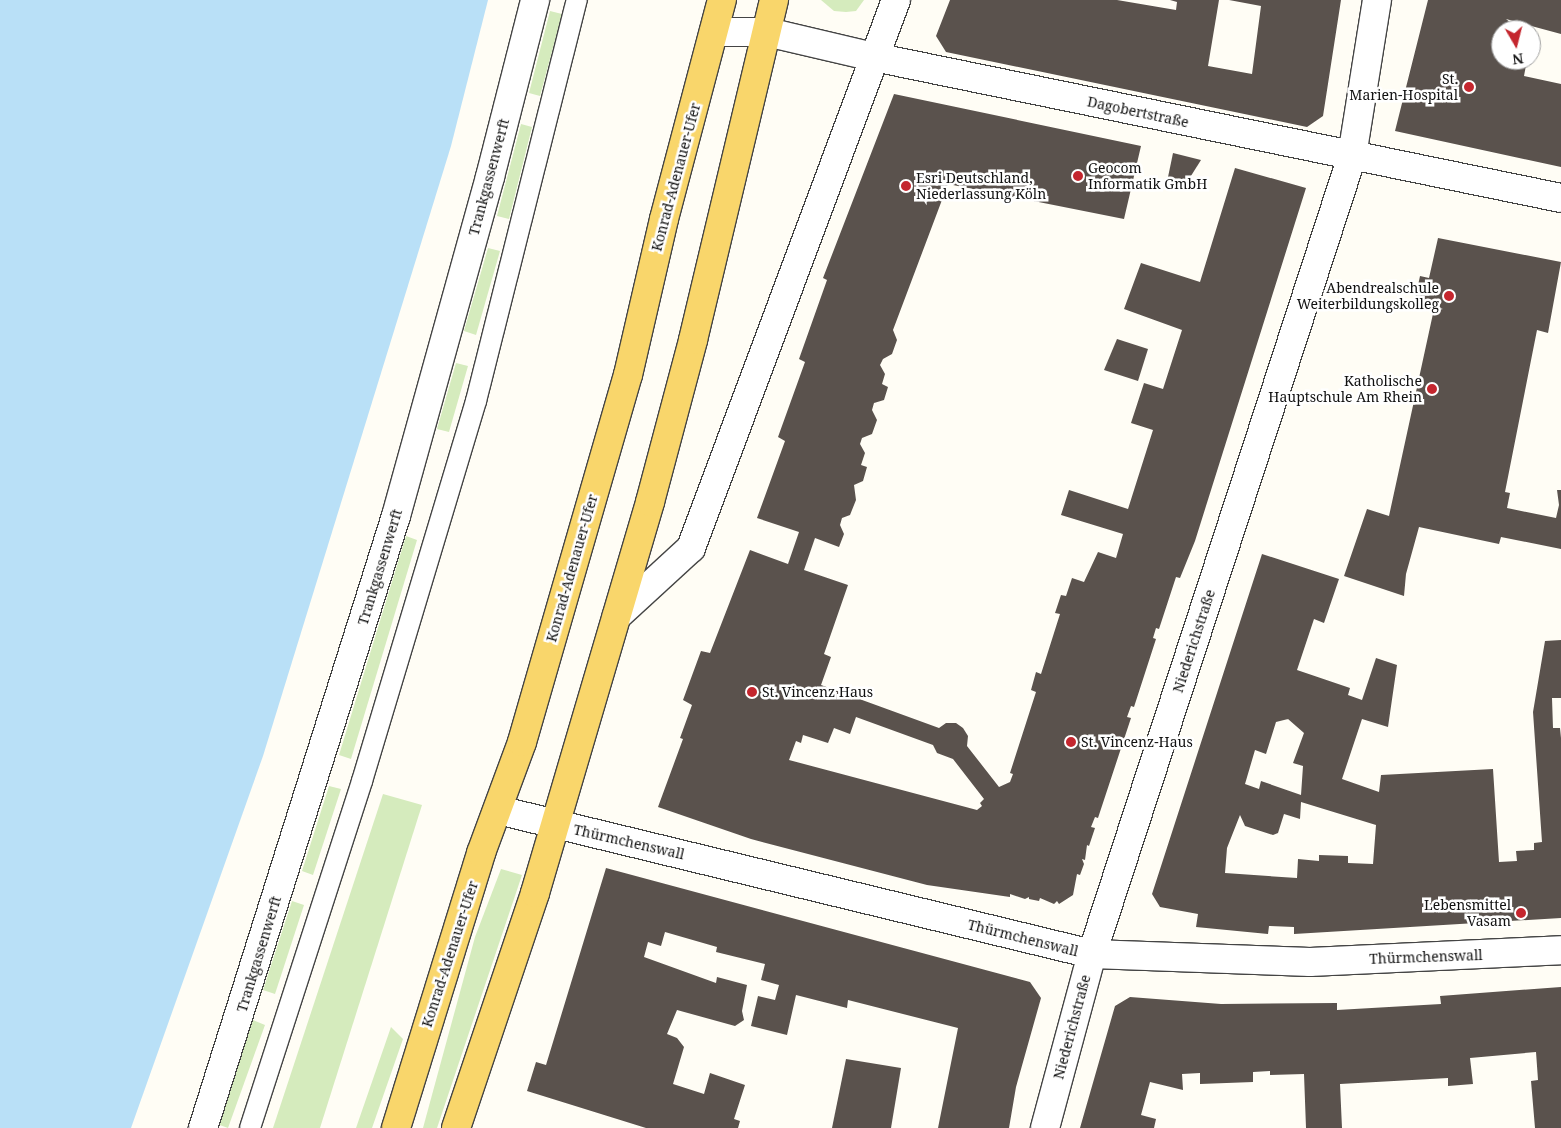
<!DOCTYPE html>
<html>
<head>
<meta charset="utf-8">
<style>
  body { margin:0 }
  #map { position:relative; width:1561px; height:1128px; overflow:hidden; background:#fffdf5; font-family:"Noto Serif",serif }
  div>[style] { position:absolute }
  .green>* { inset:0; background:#d5ebbd }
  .water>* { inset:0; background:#b9e0f7 }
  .building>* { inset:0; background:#5a524d }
  .roads { filter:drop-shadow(1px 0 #444) drop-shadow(-1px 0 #444) drop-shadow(0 1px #444) drop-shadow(0 -1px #444) }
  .lane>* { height:20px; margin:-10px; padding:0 10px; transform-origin:10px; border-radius:10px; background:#fff }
  .street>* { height:28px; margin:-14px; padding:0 14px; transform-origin:14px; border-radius:14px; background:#fff }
  .primary>* { height:28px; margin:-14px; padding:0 14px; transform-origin:14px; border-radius:14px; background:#f9d66b }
  .dots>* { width:14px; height:14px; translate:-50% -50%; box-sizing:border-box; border:2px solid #fff; border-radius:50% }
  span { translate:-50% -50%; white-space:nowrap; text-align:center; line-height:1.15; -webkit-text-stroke:5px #fff; paint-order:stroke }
  .poi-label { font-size:14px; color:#111 }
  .right { translate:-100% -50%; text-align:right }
  .left { translate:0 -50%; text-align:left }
  .street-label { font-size:14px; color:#111 }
  .north { position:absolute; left:1491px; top:20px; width:50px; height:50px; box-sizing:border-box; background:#fff; border:1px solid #a0a0a0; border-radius:50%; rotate:172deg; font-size:14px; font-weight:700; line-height:20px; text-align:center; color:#111 }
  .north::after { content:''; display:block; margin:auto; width:18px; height:22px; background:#c4262e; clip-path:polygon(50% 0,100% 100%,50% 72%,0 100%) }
</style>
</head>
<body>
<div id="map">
  <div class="green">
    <div style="clip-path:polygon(821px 0,864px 0,856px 11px,846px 12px,834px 11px)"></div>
    <div style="clip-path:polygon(550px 11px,562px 14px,540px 96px,529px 93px)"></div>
    <div style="clip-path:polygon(521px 124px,532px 127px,509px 219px,497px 216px)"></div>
    <div style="clip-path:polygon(488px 248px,500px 251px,476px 335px,464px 331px)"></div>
    <div style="clip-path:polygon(456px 363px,468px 366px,449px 432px,437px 429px)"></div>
    <div style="clip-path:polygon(406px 536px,417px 540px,351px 759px,339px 755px)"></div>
    <div style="clip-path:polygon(329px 786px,341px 789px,313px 875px,302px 871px)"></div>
    <div style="clip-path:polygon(383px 794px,422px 805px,320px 1128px,273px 1128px)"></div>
    <div style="clip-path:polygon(501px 869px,522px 875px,437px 1128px,423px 1128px,475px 937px)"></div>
    <div style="clip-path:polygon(292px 901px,304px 905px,275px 994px,263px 990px)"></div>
    <div style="clip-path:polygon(253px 1020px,265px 1025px,228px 1128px,217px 1124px)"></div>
    <div style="clip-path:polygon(391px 1027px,403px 1039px,372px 1128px,356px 1128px)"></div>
  </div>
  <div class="water">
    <div style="clip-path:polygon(0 0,488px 0,451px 146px,263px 756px,131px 1128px,0 1128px)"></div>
  </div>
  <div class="building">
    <div style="clip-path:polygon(950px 0,1117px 0,1176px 10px,1177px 2px,1170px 0,1219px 0,1208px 66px,1252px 74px,1261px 6px,1229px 0,1341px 0,1323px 116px,1307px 127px,946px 52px,936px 36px)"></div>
    <div style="clip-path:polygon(1428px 0,1561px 0,1561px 34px,1506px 19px,1520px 30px,1501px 30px,1501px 60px,1527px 60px,1524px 76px,1561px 84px,1561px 167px,1395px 131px)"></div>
    <div style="clip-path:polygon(evenodd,894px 94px,1141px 146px,1124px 219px,948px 184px,893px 330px,897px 340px,892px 354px,883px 359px,880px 365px,885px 374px,882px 384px,888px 387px,884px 400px,874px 403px,872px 410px,877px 420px,872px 434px,862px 438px,860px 444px,865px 453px,861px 465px,867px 467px,863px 481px,854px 485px,856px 500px,850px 515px,842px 518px,840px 525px,844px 534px,839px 547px,815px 538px,804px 570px,848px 585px,824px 654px,831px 657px,821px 685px,939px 728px,946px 723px,956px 723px,963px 728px,968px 736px,967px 746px,999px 787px,1010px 782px,1013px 774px,1010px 773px,1036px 692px,1031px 690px,1036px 672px,1041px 674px,1060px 614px,1055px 613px,1061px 595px,1066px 596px,1072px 578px,1084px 582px,1098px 552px,1116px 558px,1123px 534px,1061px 515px,1069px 490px,1128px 509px,1153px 430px,1131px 423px,1144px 383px,1163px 389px,1182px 330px,1124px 309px,1141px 263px,1200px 282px,1235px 168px,1306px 188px,1195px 541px,1180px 578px,1176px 577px,1159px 629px,1156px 628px,1153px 638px,1156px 639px,1134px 707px,1131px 706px,1127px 717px,1131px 718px,1098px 818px,1095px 817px,1091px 827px,1095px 828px,1089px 846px,1087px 845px,1085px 860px,1082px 859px,1084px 864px,1080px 875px,1077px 874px,1073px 895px,1059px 904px,1057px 901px,1054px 904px,1040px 898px,1039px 901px,1029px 899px,1029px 897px,1025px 899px,1010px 894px,1010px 897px,927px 885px,751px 839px,658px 807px,683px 739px,680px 738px,692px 705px,683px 700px,701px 651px,710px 653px,750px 550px,788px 564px,799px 532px,757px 518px,785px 441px,778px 437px,805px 362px,799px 359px,827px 280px,823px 278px,894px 94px,856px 717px,933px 745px,937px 753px,953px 759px,984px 799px,980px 803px,982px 806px,977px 810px,789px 760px,796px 741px,801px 743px,803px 735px,828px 743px,834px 728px,850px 734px,856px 717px)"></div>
    <div style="clip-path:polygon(1173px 153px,1201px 160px,1184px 187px,1167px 182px)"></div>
    <div style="clip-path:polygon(1438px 238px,1561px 262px,1548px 333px,1537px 330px,1505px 492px,1510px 493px,1507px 508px,1556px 518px,1559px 505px,1557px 490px,1561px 490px,1561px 549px,1501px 537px,1499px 544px,1419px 527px,1406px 574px,1404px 596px,1344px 576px,1367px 509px,1389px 516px,1434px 309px,1414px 304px,1420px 276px,1429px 278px)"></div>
    <div style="clip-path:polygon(1117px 339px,1148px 349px,1138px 381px,1104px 370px)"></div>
    <div style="clip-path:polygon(evenodd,1262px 554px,1339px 579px,1324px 623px,1314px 619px,1297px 670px,1350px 688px,1348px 695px,1362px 700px,1376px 658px,1397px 665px,1388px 727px,1362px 719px,1342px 779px,1379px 792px,1381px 775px,1493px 769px,1499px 862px,1517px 861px,1516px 851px,1534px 850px,1534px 843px,1542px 842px,1533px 712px,1545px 641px,1561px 640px,1561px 698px,1552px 698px,1553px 728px,1560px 728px,1561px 738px,1561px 918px,1294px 934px,1294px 927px,1269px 926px,1268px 934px,1196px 927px,1198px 914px,1160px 907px,1152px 894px,1262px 554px,1288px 719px,1304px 733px,1293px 763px,1303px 766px,1301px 795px,1261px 781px,1259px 789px,1245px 784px,1255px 750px,1266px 754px,1276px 722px,1288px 719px,1262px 554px,1301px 802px,1376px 825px,1373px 864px,1348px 863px,1348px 856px,1319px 855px,1319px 861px,1298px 859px,1297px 878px,1225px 873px,1227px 848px,1240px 815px,1245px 826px,1273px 835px,1278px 833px,1284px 814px,1300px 819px,1301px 802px)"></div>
    <div style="clip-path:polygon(606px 868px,1030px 982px,1041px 998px,1016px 1087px,1009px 1128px,938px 1128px,958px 1028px,848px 1000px,847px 1008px,796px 995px,787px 1035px,751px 1026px,758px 996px,775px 1000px,779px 985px,761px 980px,765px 964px,716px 952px,717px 947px,665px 932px,661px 946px,648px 942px,644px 957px,716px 983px,717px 977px,747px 985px,742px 1011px,744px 1020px,735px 1026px,677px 1010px,667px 1034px,677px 1038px,684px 1047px,673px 1084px,704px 1094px,710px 1073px,745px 1085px,734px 1119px,740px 1121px,738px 1128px,646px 1128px,527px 1091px,536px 1062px,546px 1065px)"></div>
    <div style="clip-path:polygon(1561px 987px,1561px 1128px,1535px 1128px,1531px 1081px,1538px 1080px,1536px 1052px,1470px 1058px,1473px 1084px,1448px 1086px,1448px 1078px,1340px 1084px,1342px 1128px,1306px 1128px,1304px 1074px,1270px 1075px,1270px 1071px,1253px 1072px,1253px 1082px,1200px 1084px,1200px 1073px,1182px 1074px,1183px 1090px,1150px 1082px,1141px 1115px,1156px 1119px,1154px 1128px,1080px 1128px,1115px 1006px,1130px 997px,1221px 1004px,1337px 1003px,1337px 1010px,1441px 1004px,1440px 996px)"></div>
    <div style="clip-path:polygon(846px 1059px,901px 1068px,891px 1128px,832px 1128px)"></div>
  </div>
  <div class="roads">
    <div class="lane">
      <div style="left:250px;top:1128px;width:365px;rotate:-72.1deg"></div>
      <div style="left:362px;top:781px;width:397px;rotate:-73.3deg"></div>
      <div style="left:476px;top:401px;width:414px;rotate:-75.9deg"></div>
    </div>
    <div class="street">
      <div style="left:714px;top:32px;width:53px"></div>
      <div style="left:767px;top:32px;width:110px;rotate:13.2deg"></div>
      <div style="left:874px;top:57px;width:701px;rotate:11.6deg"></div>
      <div style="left:617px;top:616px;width:100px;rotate:-42.6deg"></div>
      <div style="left:691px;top:548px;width:585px;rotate:-69.49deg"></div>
      <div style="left:498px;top:810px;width:611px;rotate:13.63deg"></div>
      <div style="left:1092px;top:954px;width:218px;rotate:2.1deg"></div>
      <div style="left:1310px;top:962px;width:251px;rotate:-2.7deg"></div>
      <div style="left:203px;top:1128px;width:642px;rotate:-72.5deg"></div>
      <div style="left:396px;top:516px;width:352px;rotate:-74.5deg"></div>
      <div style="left:490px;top:177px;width:183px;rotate:-75.7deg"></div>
      <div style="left:1045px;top:1128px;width:180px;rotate:-74.9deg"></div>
      <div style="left:1092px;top:954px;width:839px;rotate:-71.95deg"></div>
      <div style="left:1352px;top:156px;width:158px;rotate:-80.9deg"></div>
    </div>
    <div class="primary">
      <div style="left:396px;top:1128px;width:288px;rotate:-72.8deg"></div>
      <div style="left:481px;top:853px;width:118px;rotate:-69.7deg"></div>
      <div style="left:522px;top:742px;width:382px;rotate:-73.9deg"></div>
      <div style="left:628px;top:375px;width:160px;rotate:-77deg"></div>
      <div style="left:664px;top:219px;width:227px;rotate:-75.2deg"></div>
      <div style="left:456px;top:1128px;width:248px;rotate:-71.4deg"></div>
      <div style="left:535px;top:893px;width:408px;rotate:-73.6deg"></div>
      <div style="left:650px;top:502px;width:168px;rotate:-75.1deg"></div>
      <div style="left:693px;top:340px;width:350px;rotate:-76.6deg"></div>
    </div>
  </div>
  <div class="dots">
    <div style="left:1469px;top:87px;background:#c4262e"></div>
    <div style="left:1078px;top:176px;background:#c4262e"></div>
    <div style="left:906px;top:186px;background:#c4262e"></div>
    <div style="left:1449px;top:296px;background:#c4262e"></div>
    <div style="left:1432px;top:389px;background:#c4262e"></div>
    <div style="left:752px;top:692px;background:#c4262e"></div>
    <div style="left:1071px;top:742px;background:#c4262e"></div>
    <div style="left:1521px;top:913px;background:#c4262e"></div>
  </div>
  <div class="poi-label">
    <span class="right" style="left:1458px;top:87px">St.<br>Marien-Hospital</span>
    <span class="left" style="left:1088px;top:176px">Geocom<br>Informatik GmbH</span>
    <span class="left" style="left:916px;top:186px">Esri Deutschland,<br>Niederlassung Köln</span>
    <span class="right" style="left:1439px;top:296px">Abendrealschule<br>Weiterbildungskolleg</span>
    <span class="right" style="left:1422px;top:389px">Katholische<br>Hauptschule Am Rhein</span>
    <span class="left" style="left:762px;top:692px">St. Vincenz Haus</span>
    <span class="left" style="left:1081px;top:742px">St. Vincenz-Haus</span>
    <span class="right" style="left:1511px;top:913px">Lebensmittel<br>Vasam</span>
  </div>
  <div class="street-label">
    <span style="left:1138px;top:112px;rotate:12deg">Dagobertstraße</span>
    <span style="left:489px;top:177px;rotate:-75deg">Trankgassenwerft</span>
    <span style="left:676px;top:177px;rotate:-75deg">Konrad-Adenauer-Ufer</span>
    <span style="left:380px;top:567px;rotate:-73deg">Trankgassenwerft</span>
    <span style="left:572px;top:568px;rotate:-74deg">Konrad-Adenauer-Ufer</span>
    <span style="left:1194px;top:641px;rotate:-72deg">Niederichstraße</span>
    <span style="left:629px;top:842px;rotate:13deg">Thürmchenswall</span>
    <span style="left:1023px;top:938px;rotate:14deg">Thürmchenswall</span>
    <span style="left:259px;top:954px;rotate:-73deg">Trankgassenwerft</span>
    <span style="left:450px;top:954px;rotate:-72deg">Konrad-Adenauer-Ufer</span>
    <span style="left:1426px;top:957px;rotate:-2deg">Thürmchenswall</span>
    <span style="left:1072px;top:1027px;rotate:-75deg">Niederichstraße</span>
  </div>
  <div class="north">N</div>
</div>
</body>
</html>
